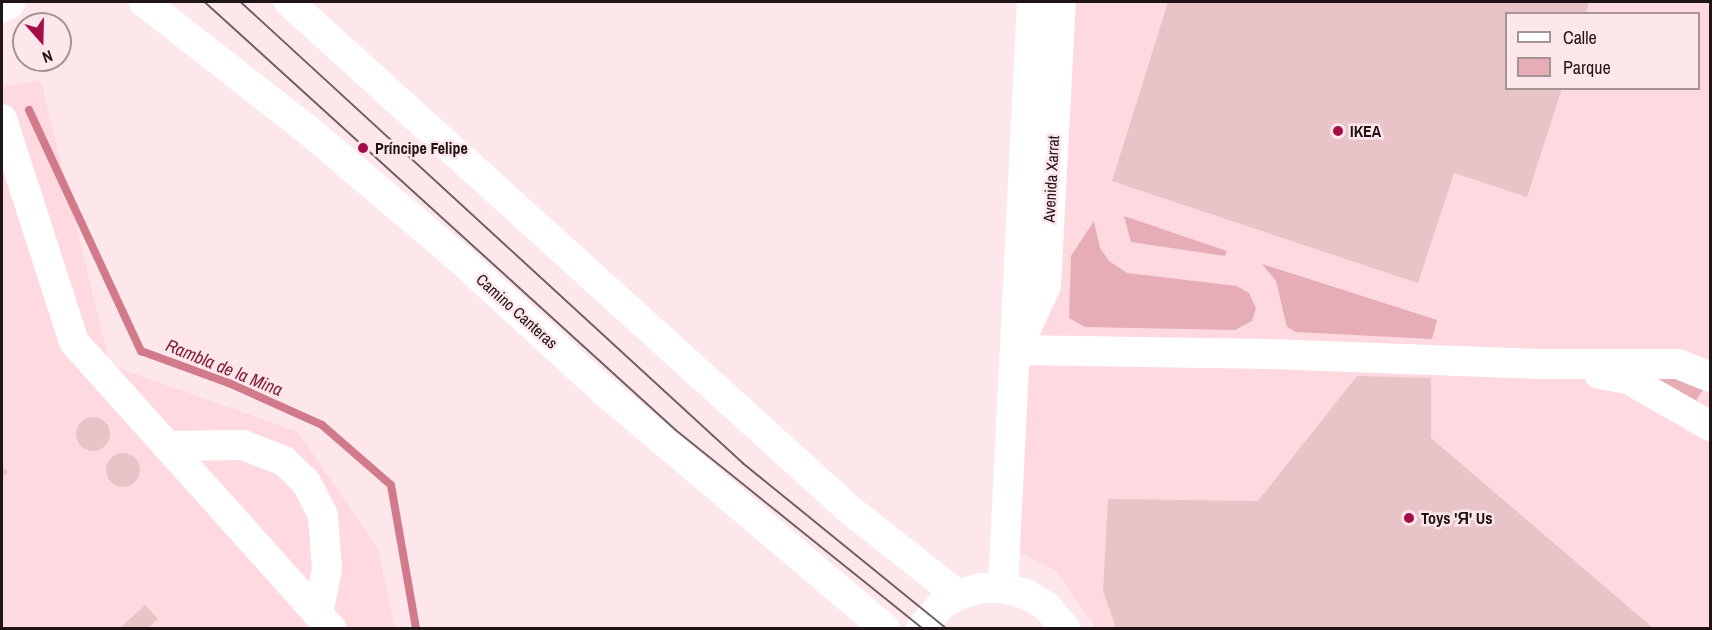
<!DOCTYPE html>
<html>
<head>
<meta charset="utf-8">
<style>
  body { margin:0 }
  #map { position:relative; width:1712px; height:630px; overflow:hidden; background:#fee7ea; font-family:"Archivo Narrow",sans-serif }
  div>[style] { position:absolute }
  .built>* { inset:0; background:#fed9df }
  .green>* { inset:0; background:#e6adb7 }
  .stream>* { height:8px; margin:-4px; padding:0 4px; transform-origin:4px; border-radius:4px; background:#d17a8b }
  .building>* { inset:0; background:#e8c3c8 }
  .round { border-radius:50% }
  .minor>* { height:30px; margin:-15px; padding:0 15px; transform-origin:15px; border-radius:15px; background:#fff }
  .major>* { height:33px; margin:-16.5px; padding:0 16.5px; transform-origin:16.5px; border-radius:16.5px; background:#fff }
  .tram>* { height:1.5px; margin:-0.75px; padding:0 0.75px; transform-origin:0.75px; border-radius:0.75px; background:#706063 }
  .dots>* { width:16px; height:16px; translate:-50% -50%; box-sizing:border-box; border:3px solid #fee7ea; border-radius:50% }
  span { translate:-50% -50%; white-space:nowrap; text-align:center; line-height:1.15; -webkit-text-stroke:5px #fee7ea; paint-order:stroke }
  .poi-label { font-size:16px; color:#201416; font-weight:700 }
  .left { translate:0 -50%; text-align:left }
  .street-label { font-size:16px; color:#201416 }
  .water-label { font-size:18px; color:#861e3e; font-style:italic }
  .frame { position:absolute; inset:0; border:3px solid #201416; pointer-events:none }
  .legend { position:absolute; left:1505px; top:12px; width:195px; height:78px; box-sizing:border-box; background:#fee7ea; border:2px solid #a59395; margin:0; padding:8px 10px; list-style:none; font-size:18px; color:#201416 }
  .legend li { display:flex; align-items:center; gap:12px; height:30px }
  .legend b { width:30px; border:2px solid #a59395 }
  .north { position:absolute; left:12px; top:12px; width:60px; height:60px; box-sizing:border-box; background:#fee7ea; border:2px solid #a59395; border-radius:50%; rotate:160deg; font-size:16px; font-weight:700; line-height:24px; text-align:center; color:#201416 }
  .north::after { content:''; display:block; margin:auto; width:21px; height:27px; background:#a40d47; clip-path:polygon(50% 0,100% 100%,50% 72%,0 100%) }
</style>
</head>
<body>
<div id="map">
  <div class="built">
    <div style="clip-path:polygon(evenodd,1017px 2px,1710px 2px,1710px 628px,1096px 628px,1056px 571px,1015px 550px,1017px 2px,1506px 14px,1698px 14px,1698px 88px,1506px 88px,1506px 14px)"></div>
    <div style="clip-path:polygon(41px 81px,110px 365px,298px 432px,378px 549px,395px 628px,2px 628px,2px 86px)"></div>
  </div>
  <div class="green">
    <div style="clip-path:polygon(1124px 216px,1227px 251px,1225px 256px,1131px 242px)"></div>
    <div style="clip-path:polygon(1094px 221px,1100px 248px,1109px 261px,1127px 273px,1237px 286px,1249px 293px,1256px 308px,1252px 321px,1235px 330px,1085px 327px,1069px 318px,1071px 256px)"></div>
    <div style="clip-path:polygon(1262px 264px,1437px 320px,1432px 339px,1296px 332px,1287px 327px,1276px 281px)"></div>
    <div style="clip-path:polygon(1667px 373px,1704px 389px,1697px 398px,1697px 411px,1643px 378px)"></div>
  </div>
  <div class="stream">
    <div style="left:29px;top:110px;width:266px;rotate:65.1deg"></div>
    <div style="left:141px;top:351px;width:94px;rotate:20deg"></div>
    <div style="left:229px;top:383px;width:102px;rotate:24.3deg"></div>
    <div style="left:322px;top:425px;width:91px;rotate:41deg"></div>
    <div style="left:391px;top:485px;width:145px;rotate:80.1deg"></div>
  </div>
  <div class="building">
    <div style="clip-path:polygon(1168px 2px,1589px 2px,1586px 14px,1506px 14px,1506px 88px,1562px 88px,1527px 197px,1454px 173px,1418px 283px,1112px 181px)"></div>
    <div style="clip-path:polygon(1357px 376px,1431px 378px,1431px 438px,1653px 628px,1116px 628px,1103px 591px,1108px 499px,1258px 501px)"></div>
    <div class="round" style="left:76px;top:417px;width:34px;height:34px"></div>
    <div class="round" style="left:106px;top:453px;width:34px;height:34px"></div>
    <div style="clip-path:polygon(2px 466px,8px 472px,2px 478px)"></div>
    <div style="clip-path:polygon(145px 605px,158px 619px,148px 628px,120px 628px)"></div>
  </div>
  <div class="minor">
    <div style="left:144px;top:2px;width:209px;rotate:38deg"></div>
    <div style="left:309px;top:131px;width:198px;rotate:40.3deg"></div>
    <div style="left:460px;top:259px;width:194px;rotate:42.5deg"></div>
    <div style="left:603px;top:390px;width:369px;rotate:40.2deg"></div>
    <div style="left:289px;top:2px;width:757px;rotate:42.16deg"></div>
    <div style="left:850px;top:510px;width:137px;rotate:38.2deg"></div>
    <div style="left:2px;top:119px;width:234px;rotate:72.1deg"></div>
    <div style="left:74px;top:342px;width:385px;rotate:48.1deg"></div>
    <div style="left:1022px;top:337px;width:56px;rotate:-64.8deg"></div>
    <div style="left:1046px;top:286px;width:284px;rotate:-87deg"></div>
    <div style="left:1016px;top:350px;width:253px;rotate:0.9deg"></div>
    <div style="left:1269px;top:354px;width:271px;rotate:2.1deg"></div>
    <div style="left:1540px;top:364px;width:138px"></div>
    <div style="left:1678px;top:364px;width:35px;rotate:22deg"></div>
    <div style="left:1599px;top:374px;width:29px;rotate:10deg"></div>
    <div style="left:1628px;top:379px;width:95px;rotate:29.8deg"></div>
    <div style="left:167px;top:446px;width:76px;rotate:-0.8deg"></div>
    <div style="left:243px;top:445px;width:44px;rotate:21.3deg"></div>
    <div style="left:284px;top:461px;width:30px;rotate:44deg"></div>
    <div style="left:306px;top:482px;width:38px;rotate:63deg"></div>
    <div style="left:323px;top:516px;width:53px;rotate:85.7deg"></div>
    <div style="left:327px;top:569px;width:46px;rotate:101.3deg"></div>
    <div style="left:1003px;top:588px;width:587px;rotate:-87.17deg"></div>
    <div style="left:921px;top:628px;width:30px;rotate:-49deg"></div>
    <div style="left:941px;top:605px;width:20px;rotate:-30deg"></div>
    <div style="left:958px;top:595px;width:23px;rotate:-18deg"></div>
    <div style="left:980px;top:588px;width:23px"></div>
    <div style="left:1003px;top:588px;width:24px;rotate:15deg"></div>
    <div style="left:1026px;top:594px;width:23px;rotate:31deg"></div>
    <div style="left:1046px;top:606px;width:29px;rotate:49deg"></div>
  </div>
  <div class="major">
    <div style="left:2px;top:5px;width:7px;rotate:-27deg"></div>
  </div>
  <div class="tram">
    <div style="left:205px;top:2px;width:636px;rotate:42.26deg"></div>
    <div style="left:676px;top:430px;width:316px;rotate:38.8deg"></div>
    <div style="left:241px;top:2px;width:682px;rotate:42.56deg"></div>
    <div style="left:743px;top:463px;width:262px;rotate:39.1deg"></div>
  </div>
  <div class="dots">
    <div style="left:1338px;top:131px;background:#a40d47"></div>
    <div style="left:363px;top:148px;background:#a40d47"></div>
    <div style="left:1409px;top:518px;background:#a40d47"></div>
  </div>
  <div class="poi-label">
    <span class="left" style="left:1350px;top:131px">IKEA</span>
    <span class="left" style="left:375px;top:148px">Príncipe Felipe</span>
    <span class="left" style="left:1421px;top:518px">Toys 'Я' Us</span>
  </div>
  <div class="street-label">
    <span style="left:1051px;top:179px;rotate:-87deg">Avenida Xarrat</span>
    <span style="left:517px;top:311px;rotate:42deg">Camino Canteras</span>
  </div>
  <div class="water-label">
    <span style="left:224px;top:368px;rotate:22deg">Rambla de la Mina</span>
  </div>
  <div class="frame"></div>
  <ul class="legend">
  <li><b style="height:8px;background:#fff"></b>Calle</li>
  <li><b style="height:16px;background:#e6adb7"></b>Parque</li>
  </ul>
  <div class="north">N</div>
</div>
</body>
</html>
